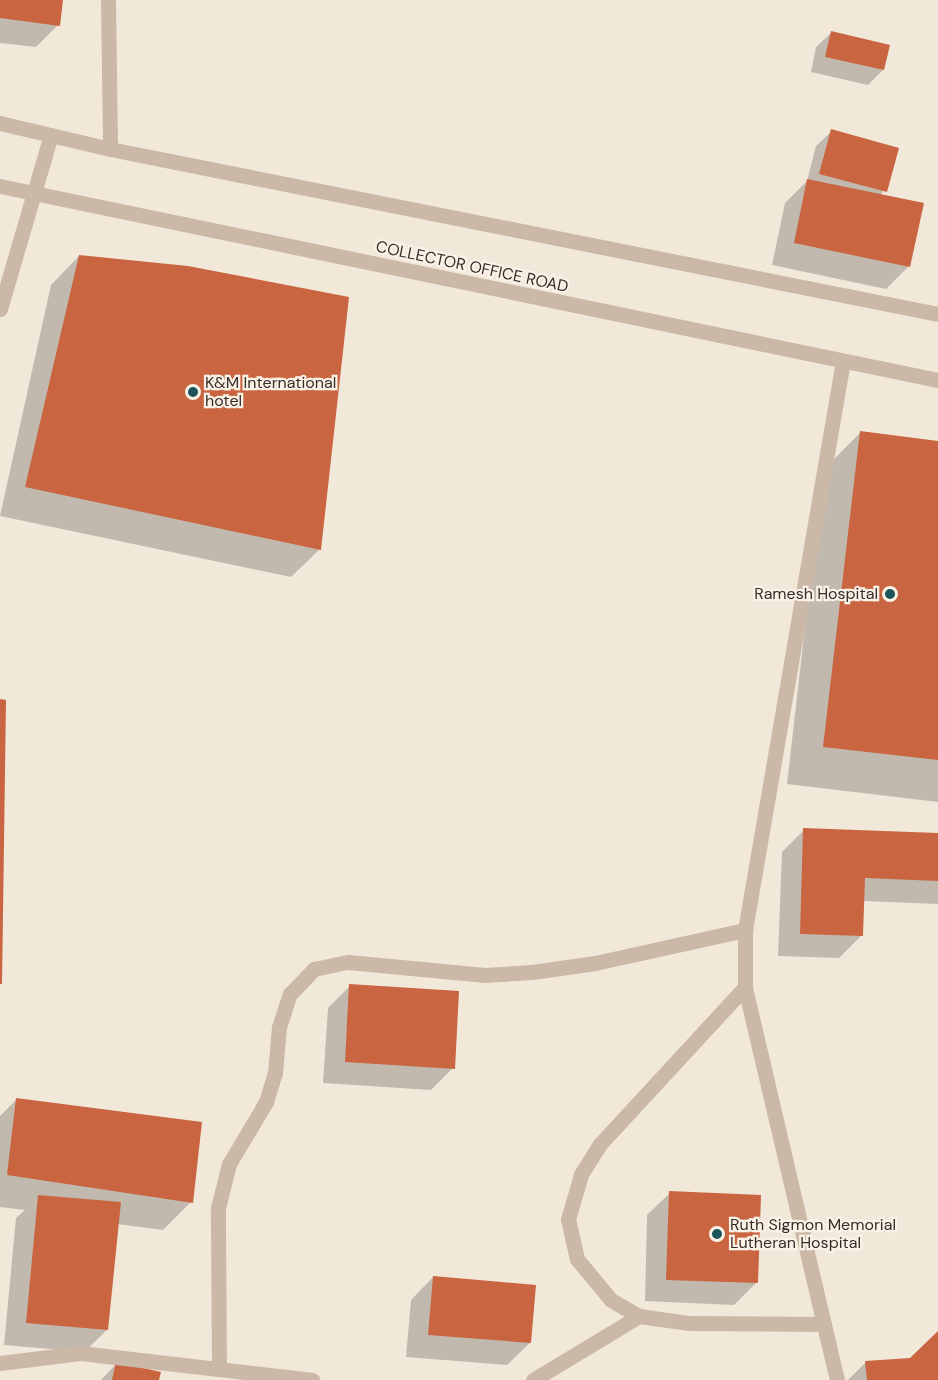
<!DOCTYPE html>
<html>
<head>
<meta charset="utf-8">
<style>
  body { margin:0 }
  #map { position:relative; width:938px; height:1380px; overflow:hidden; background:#f2e8da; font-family:"DM Sans",sans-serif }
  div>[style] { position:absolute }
  .shadow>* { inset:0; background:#0003 }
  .building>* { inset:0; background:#c96541 }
  .minor>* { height:15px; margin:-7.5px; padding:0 7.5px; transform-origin:7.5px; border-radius:7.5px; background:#cbb8a6 }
  .tertiary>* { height:15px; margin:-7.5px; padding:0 7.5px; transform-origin:7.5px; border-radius:7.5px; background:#cbb8a6 }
  .dots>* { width:16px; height:16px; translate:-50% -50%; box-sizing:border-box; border:3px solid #faf2e7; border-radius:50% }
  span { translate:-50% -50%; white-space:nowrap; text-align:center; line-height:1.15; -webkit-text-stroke:4.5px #faf2e7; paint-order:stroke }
  .street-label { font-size:16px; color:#372c27 }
  .poi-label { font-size:16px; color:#372c27 }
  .left { translate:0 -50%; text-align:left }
  .right { translate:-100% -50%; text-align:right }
</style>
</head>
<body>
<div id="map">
  <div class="shadow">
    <div style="clip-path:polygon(0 0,61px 0,58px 25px,36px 47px,0 43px)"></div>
    <div style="clip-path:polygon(832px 32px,883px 70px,868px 85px,811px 72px,816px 47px)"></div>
    <div style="clip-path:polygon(832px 131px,897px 149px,881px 196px,909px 266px,886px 289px,772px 265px,785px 203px,807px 181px,816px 146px)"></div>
    <div style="clip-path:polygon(79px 256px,320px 549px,291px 577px,0 516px,51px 285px)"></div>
    <div style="clip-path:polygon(861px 432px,938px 442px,938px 802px,787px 784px,823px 470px)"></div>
    <div style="clip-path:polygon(804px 830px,938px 834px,938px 904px,863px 901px,862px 935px,839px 958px,778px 956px,782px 852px)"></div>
    <div style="clip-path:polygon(350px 986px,453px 1068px,431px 1090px,323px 1083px,328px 1008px)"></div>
    <div style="clip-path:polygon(16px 1100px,191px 1202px,163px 1230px,117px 1224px,107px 1330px,84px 1352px,4px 1345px,16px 1218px,25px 1210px,0 1207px,0 1116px)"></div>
    <div style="clip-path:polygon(670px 1193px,757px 1282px,734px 1305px,645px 1301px,647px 1215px)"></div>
    <div style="clip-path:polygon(433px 1277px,530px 1343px,507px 1365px,406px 1357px,411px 1300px)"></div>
    <div style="clip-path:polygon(938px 1334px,938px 1380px,848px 1380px,866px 1362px,911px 1359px)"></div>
    <div style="clip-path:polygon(116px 1364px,158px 1380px,101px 1380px)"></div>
  </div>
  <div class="building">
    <div style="clip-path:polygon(0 0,63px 0,60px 26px,0 18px)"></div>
    <div style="clip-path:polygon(831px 31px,890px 45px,884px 70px,825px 57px)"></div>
    <div style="clip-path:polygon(831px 129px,899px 148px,887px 192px,819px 174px)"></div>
    <div style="clip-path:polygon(807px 179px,924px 203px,910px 267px,794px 243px)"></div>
    <div style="clip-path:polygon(79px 255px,188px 266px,349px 297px,321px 550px,25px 487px)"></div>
    <div style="clip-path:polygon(860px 431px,938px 441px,938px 760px,823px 747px)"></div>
    <div style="clip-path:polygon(0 699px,6px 700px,2px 984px,0 984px)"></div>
    <div style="clip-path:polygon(803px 828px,938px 833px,938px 881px,865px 878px,863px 936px,800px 934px)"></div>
    <div style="clip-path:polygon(349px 984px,459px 991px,455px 1069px,345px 1062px)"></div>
    <div style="clip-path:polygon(16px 1098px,202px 1122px,193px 1203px,7px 1175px)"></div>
    <div style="clip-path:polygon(669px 1191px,761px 1195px,758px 1283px,666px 1280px)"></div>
    <div style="clip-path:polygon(38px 1195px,121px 1202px,108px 1330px,26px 1323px)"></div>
    <div style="clip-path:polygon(433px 1276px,536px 1285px,531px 1343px,428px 1335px)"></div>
    <div style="clip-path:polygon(938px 1331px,938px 1380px,867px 1380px,865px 1361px,910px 1358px)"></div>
    <div style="clip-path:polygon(116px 1362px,161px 1372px,159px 1380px,112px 1380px)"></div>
  </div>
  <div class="minor">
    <div style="left:108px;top:0;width:149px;rotate:89.2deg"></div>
    <div style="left:0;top:309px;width:181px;rotate:-73.7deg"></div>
    <div style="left:745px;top:987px;width:214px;rotate:132.7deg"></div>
    <div style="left:600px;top:1144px;width:36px;rotate:122deg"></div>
    <div style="left:581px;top:1175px;width:46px;rotate:106.5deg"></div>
    <div style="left:568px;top:1219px;width:41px;rotate:77.3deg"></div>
    <div style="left:577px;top:1259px;width:53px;rotate:50.3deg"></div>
    <div style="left:611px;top:1300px;width:32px;rotate:30deg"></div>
    <div style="left:639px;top:1316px;width:49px;rotate:8.1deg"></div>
    <div style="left:688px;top:1323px;width:136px;rotate:0.4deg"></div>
    <div style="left:0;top:1363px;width:81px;rotate:-7.1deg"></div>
    <div style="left:80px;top:1353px;width:234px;rotate:6.6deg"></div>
    <div style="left:219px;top:1369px;width:161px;rotate:-90.4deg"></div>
    <div style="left:218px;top:1208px;width:45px;rotate:-76deg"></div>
    <div style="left:229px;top:1164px;width:72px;rotate:-59.2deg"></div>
    <div style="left:266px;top:1102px;width:30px;rotate:-73deg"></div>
    <div style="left:275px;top:1073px;width:46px;rotate:-85deg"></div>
    <div style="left:279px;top:1027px;width:35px;rotate:-72deg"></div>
    <div style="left:290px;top:994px;width:35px;rotate:-46deg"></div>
    <div style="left:314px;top:969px;width:35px;rotate:-12deg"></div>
    <div style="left:348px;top:962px;width:138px;rotate:5.4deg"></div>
    <div style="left:485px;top:975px;width:47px;rotate:-3.7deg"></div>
    <div style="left:532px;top:972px;width:64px;rotate:-8.1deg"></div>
    <div style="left:595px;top:963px;width:154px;rotate:-12.4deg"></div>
    <div style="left:533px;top:1380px;width:124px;rotate:-31.1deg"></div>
    <div style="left:837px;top:1380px;width:404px;rotate:-103.2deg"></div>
    <div style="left:745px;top:987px;width:57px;rotate:-90deg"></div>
    <div style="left:745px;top:930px;width:577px;rotate:-80.23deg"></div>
  </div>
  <div class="tertiary">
    <div style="left:0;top:123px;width:113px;rotate:13.3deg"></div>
    <div style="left:110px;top:149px;width:844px;rotate:11.27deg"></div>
    <div style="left:0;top:186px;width:958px;rotate:11.69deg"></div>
  </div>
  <div class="dots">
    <div style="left:193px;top:392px;background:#1b5459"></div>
    <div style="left:890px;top:594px;background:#1b5459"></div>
    <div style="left:717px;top:1234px;background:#1b5459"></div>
  </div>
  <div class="street-label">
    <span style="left:472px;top:267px;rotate:12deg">COLLECTOR OFFICE ROAD</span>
  </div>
  <div class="poi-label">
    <span class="left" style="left:205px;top:392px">K&amp;M International<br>hotel</span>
    <span class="right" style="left:878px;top:594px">Ramesh Hospital</span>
    <span class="left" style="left:730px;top:1234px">Ruth Sigmon Memorial<br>Lutheran Hospital</span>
  </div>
</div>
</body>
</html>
